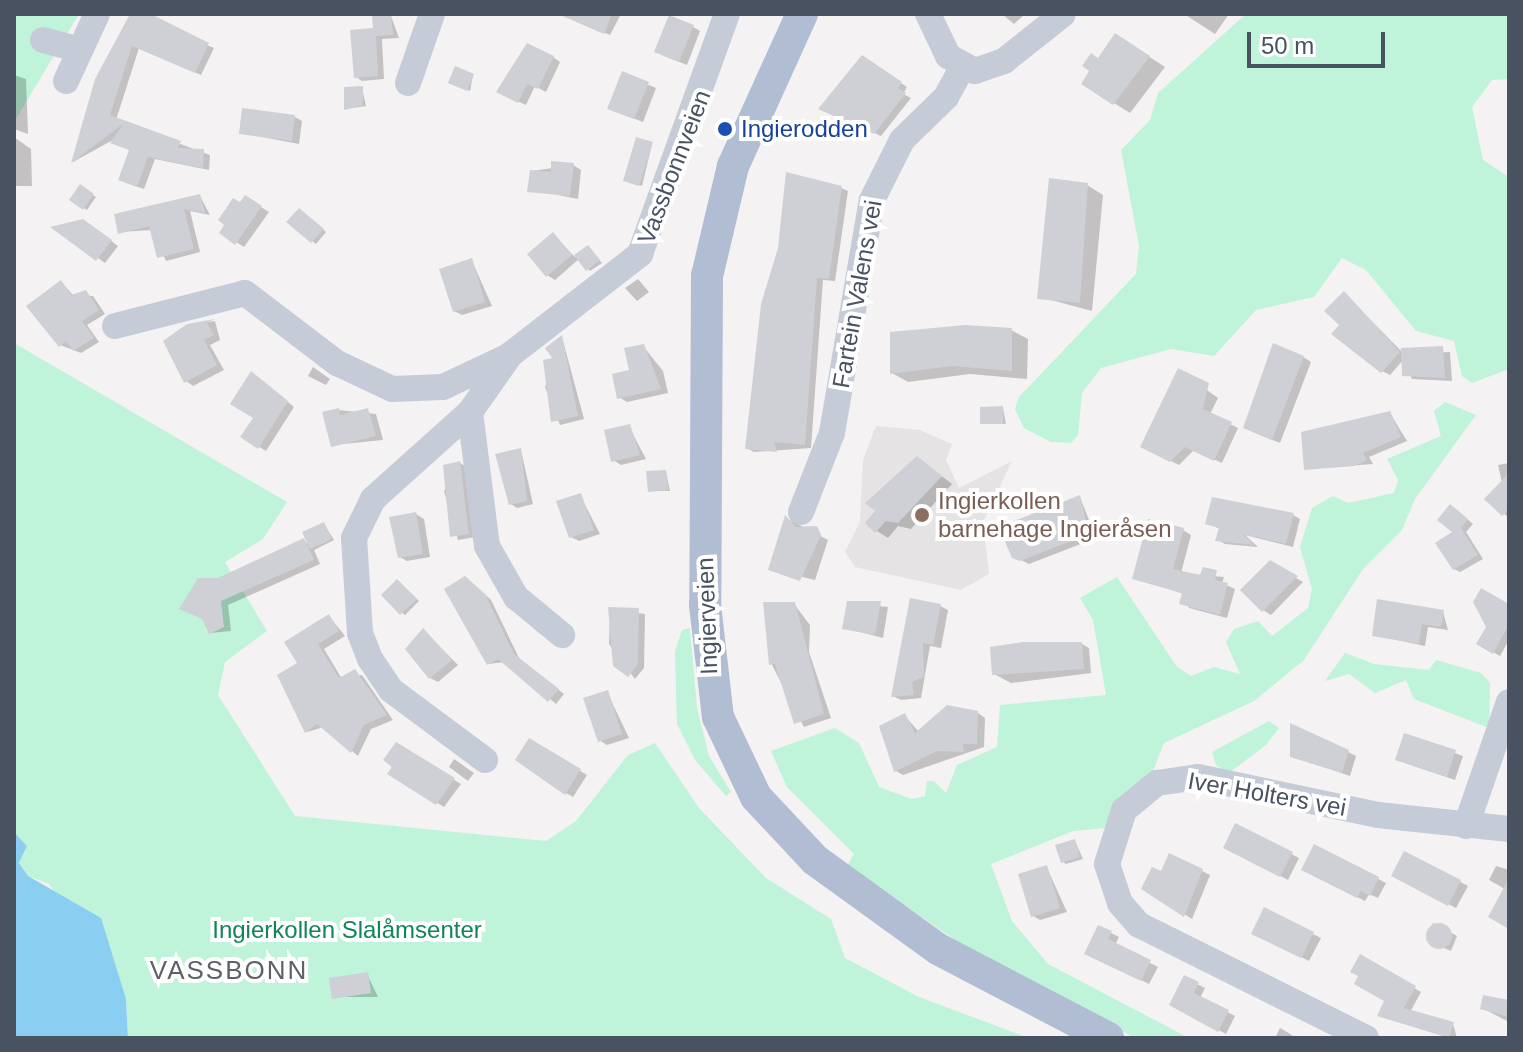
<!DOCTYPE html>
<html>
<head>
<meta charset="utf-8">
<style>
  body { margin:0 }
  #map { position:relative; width:1523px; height:1052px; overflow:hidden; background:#f4f2f2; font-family:Helvetica,sans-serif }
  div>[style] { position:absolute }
  .education>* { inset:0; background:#e5e3e4 }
  .green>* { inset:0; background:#bff3da }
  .water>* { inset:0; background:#8acff2 }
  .shadow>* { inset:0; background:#0003 }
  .building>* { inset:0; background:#ced0d6 }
  .round { border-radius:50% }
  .minor>* { height:26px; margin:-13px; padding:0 13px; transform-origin:13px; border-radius:13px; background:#c5ccd7 }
  .major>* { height:32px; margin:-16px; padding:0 16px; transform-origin:16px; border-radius:16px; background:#b0bdd2 }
  .dots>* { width:22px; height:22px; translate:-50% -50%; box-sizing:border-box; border:4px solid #fff; border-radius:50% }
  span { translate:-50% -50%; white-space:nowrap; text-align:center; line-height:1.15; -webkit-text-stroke:8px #fff; paint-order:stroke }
  .transit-label { font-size:24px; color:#164399 }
  .left { translate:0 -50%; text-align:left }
  .street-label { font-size:24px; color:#485261 }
  .education-label { font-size:24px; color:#785e54 }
  .park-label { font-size:24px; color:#118459 }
  .neighbourhood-label { font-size:26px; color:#5e6168; letter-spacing:2px }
  .frame { position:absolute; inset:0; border:16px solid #485261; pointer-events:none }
  .scale { position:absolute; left:1247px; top:32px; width:138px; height:36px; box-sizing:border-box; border:4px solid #485261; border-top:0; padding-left:10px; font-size:24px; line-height:28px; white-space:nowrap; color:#485261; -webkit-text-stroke:6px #fff; paint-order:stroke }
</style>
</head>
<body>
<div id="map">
  <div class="education">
    <div style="clip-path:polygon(876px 426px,920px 430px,952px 444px,946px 460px,959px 488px,1012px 461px,983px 522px,989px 574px,961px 590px,855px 567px,845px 552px,860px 522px,863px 460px)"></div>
  </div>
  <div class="green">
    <div style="clip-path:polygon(14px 14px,79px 14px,14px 122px)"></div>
    <div style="clip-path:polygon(1246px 14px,1509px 14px,1509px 79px,1492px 80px,1472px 107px,1483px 160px,1509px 177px,1509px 369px,1472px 383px,1462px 376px,1454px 341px,1416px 331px,1366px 270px,1342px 258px,1314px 297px,1256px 310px,1214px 356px,1171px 349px,1101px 368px,1082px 393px,1078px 435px,1071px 443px,1051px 442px,1024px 428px,1015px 409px,1019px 397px,1136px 274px,1139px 246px,1121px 150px,1150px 120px,1158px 93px)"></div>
    <div style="clip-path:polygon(14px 343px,287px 502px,263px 539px,225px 562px,267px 631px,225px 662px,218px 695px,295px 816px,546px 841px,576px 821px,628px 755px,655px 743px,699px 808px,766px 878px,831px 919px,845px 958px,919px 997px,1029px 1038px,128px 1038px,126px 999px,49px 884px,28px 876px,19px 863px,27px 846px,14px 832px)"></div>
    <div style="clip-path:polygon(1445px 402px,1476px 415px,1415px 499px,1402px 530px,1363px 569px,1304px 660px,1254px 701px,1164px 743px,1149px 781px,1106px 828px,1073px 831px,991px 864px,1012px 921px,1048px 964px,1189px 1038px,1135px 1038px,973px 952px,847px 866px,854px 854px,787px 787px,771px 751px,835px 728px,859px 743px,879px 787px,912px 799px,925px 796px,927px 781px,934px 781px,946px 793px,957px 765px,997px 747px,1000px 705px,1106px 695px,1093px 620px,1080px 598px,1117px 577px,1177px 667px,1191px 676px,1214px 667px,1240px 674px,1226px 642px,1234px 629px,1258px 621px,1272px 636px,1308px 608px,1312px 589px,1300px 547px,1312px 508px,1333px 496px,1348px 503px,1394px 493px,1398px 480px,1387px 459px,1441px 436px,1434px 411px)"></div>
    <div style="clip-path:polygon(690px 628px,697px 708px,709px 756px,731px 792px,726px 796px,695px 760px,677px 724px,675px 651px,682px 630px)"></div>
    <div style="clip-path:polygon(1345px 653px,1374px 664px,1429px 670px,1436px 660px,1481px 673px,1490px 683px,1489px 728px,1414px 699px,1406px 680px,1375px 693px,1349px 674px,1325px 681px)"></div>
    <div style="clip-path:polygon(1269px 721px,1279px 728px,1266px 745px,1229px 773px,1216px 765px,1212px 752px)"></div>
  </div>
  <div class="water">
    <div style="clip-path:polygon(14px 832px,27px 846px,19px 863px,28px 876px,101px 918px,126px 999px,128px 1038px,14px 1038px)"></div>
  </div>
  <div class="shadow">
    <div style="clip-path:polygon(131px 14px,214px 48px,201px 75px,139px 48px,116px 120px,210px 155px,209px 170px,155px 159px,144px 189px,127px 183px,131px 150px,111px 141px,73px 162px,97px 80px)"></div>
    <div style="clip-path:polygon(588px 14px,621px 14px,610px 35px,590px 27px)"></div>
    <div style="clip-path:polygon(1002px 14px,1025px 14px,1014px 24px)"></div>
    <div style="clip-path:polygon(1184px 14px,1229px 14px,1215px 34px)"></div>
    <div style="clip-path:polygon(391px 16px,399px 38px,382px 39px,384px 79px,362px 81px,356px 77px,375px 30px)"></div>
    <div style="clip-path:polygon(693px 27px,700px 31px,687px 65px,664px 56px)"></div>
    <div style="clip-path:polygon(1131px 45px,1165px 67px,1130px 113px,1114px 103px,1099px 60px)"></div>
    <div style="clip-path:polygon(553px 57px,560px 62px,546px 92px,535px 86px,526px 105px,506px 96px)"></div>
    <div style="clip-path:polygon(862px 57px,907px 87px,903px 94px,911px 98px,881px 136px,826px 111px)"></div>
    <div style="clip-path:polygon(623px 74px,656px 88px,643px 122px,617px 112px)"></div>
    <div style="clip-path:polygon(14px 75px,26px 79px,28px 134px,14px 129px)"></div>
    <div style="clip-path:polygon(473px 75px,470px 91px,454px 84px)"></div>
    <div style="clip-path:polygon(362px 88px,366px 106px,346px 109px)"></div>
    <div style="clip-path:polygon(295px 117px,302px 121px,299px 144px,241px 133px)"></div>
    <div style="clip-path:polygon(14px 137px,31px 149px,32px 186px,14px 186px)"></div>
    <div style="clip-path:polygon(652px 144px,642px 186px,628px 181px)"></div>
    <div style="clip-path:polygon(573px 165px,581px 170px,578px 199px,538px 191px,532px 171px)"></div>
    <div style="clip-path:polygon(1087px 185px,1103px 195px,1092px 311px,1040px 297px)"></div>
    <div style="clip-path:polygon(81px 187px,96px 197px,87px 210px,72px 200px)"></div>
    <div style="clip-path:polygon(841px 188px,848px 191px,835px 281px,823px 280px,811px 448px,754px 452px,747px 448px)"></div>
    <div style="clip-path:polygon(200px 196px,210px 215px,190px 211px,200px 252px,166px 261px,152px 230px,120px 232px)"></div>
    <div style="clip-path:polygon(253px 202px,269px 212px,244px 247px,221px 232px)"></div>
    <div style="clip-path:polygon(302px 212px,326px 232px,316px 244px,289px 222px)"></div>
    <div style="clip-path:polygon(91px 226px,118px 246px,105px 263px,55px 228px)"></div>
    <div style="clip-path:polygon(553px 235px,575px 257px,588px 247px,602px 263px,590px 271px,579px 259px,555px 280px,547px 275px)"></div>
    <div style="clip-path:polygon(472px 261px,492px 306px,462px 315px,454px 311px)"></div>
    <div style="clip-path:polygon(638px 279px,649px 292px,637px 301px,625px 288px)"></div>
    <div style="clip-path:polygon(61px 282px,74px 296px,93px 296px,105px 314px,87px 325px,99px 342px,81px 353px,60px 345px)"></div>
    <div style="clip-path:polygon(1344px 293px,1404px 354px,1450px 352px,1452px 381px,1412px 379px,1404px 359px,1390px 375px,1382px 371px,1342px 325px)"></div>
    <div style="clip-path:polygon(215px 321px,220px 340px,210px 345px,224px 370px,193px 386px,186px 381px,188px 326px)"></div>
    <div style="clip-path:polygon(1011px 330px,1028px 339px,1027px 379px,970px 374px,908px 382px,892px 373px)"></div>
    <div style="clip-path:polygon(562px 337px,584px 419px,560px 425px,545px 387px)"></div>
    <div style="clip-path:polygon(643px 346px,663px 371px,668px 393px,627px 402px,619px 397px)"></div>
    <div style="clip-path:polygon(1303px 357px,1311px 362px,1280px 443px,1253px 432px)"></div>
    <div style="clip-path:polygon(313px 367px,330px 379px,326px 385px,308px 376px)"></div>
    <div style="clip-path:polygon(1186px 375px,1218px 398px,1210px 414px,1238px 428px,1222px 463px,1194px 450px,1179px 465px,1150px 451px)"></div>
    <div style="clip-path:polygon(259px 378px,294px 407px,266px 451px,243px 437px,256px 417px)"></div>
    <div style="clip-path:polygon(1003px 408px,1006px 424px,982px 423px)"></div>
    <div style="clip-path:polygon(338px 410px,376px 414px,383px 440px,333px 445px)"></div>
    <div style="clip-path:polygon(1390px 413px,1407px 441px,1369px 457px,1373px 464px,1306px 469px)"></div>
    <div style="clip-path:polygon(629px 427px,646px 459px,621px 465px,613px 460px)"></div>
    <div style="clip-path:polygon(521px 450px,533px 504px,517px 508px,511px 504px)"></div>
    <div style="clip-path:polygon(918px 458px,952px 484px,911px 529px,898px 526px,888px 538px,877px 531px,878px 511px)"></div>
    <div style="clip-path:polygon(460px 463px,466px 467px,475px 537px,458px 540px,444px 491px)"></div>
    <div style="clip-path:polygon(1509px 463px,1509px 518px,1487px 499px,1502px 483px,1498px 465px)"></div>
    <div style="clip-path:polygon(666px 472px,670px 491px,650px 491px)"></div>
    <div style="clip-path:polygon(580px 495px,600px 534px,579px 541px,571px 537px)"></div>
    <div style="clip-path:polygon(1080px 497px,1096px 538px,1029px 564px,1021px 560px)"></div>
    <div style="clip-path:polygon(1457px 510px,1473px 524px,1466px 532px,1483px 559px,1460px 572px,1454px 569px)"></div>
    <div style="clip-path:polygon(416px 514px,424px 519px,430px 557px,407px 561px,400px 557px)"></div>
    <div style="clip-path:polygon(1293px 515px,1300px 519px,1293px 547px,1245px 535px,1258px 547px,1225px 544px,1218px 540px,1220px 529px,1208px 523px)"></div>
    <div style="clip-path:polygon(786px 518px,828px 540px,815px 580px,770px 569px)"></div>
    <div style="clip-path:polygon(324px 524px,334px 540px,314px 550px,320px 564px,228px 605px,231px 631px,210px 633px,219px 580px,303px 541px,311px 545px)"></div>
    <div style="clip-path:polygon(1183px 530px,1191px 535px,1181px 573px,1224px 577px,1222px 583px,1235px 589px,1227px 618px,1189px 608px,1184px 594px,1134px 578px)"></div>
    <div style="clip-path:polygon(1270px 563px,1303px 582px,1271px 615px,1263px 610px)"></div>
    <div style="clip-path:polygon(400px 583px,419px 601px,405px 615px,402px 613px)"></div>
    <div style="clip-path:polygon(472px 583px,491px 600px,520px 660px,564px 694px,556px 704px,505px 662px,488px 664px)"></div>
    <div style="clip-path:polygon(849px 603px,888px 607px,883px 638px,845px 628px)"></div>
    <div style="clip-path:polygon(794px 604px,810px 625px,809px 652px,831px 718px,804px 727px,771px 663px)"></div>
    <div style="clip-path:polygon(940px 606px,948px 610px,941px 648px,930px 646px,921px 698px,901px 700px,893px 696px)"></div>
    <div style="clip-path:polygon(1509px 606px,1509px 640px,1500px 656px,1479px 644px)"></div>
    <div style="clip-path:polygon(610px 609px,645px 614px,644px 668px,635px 679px,609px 644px)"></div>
    <div style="clip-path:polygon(1443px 612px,1448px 630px,1428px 627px,1425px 646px,1374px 635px)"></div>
    <div style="clip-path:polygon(329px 616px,345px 636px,324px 649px,342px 679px,362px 675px,393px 720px,371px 729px,358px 756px,324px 727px,307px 732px,300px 663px)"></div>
    <div style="clip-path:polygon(423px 630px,458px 665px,438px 682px,430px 678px)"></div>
    <div style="clip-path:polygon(1082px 644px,1089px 648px,1091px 673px,1011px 683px,994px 674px)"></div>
    <div style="clip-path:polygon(607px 692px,629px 738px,607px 745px,599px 740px)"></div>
    <div style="clip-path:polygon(978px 713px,985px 718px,984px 747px,903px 775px,896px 771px,905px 716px,919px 732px)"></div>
    <div style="clip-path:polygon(1405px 735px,1463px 756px,1455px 780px,1405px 763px)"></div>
    <div style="clip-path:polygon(529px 740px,587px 775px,573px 797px,566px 793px)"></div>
    <div style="clip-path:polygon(396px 745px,461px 784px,444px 807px,390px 774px)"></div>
    <div style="clip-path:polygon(1348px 752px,1356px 756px,1350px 776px,1292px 756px)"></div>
    <div style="clip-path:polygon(454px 759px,474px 773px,468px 781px,449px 767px)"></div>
    <div style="clip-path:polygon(1236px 826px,1299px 858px,1288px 880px,1225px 847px)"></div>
    <div style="clip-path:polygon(1075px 841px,1083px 859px,1066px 864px,1063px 862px)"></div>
    <div style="clip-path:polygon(1315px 846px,1386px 883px,1378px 898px,1369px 894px,1365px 901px,1311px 873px)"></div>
    <div style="clip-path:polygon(1405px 853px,1468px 886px,1456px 908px,1393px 875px)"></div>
    <div style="clip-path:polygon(1496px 866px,1509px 870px,1509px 927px,1505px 889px,1489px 880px)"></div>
    <div style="clip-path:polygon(1047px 868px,1067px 912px,1040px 920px,1033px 916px)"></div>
    <div style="clip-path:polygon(1202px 871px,1210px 875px,1192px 919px,1143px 888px,1162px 874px)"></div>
    <div style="clip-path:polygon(1433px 923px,1457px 936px,1451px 951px,1426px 940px)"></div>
    <div style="clip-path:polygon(1099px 927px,1119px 937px,1115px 945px,1158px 967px,1149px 984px,1094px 957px)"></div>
    <div style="clip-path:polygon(1313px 934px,1321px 938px,1309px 961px,1261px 937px)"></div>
    <div style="clip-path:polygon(1360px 957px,1421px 992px,1410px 1012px,1453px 1024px,1457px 1038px,1379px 1015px,1387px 1000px,1360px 976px)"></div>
    <div style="clip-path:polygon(367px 974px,378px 997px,334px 997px)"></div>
    <div style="clip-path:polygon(1185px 978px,1205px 988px,1200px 998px,1235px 1016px,1226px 1034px,1172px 1005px)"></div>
    <div style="clip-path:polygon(1509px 1003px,1509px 1022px,1482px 1008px)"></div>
    <div style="clip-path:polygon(1280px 1028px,1287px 1032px,1296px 1038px,1275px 1038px)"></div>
  </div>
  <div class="building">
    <div style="clip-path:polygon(130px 14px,151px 14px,209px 43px,195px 73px,132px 46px,110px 115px,181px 141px,178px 148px,204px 149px,203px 168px,148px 157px,137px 187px,118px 180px,129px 150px,110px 143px,123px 124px,71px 163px,95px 79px)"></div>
    <div style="clip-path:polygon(391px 14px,393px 35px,376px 36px,378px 76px,354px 78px,350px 30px,373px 28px,372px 16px)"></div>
    <div style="clip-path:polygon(558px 14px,612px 14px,604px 34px)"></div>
    <div style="clip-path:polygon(669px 15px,694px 25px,679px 62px,654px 52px)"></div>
    <div style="clip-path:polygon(1115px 33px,1150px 56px,1113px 105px,1081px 84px,1089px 71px,1082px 66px,1091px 53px,1098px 58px)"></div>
    <div style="clip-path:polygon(527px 43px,554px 56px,538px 89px,527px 84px,518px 103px,496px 92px)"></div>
    <div style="clip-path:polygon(862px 55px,902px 82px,898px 88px,906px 93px,874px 134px,818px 109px)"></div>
    <div style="clip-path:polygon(455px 66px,474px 74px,467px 91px,448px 83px)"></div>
    <div style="clip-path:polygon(622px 71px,649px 82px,634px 119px,607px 109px)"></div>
    <div style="clip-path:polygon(363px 86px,363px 105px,344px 110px,344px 87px)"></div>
    <div style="clip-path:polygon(242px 108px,295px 115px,292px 141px,239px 134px)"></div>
    <div style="clip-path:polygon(636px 137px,653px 142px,639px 186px,623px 181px)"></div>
    <div style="clip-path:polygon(551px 161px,574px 163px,570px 196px,527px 192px,530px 170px,551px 172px)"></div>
    <div style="clip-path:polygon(786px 172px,842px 186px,829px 279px,817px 278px,805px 445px,774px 442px,777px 452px,745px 449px,761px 304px,778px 248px)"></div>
    <div style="clip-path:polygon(1049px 178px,1088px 183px,1080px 303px,1037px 299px)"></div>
    <div style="clip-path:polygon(80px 184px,94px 194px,83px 210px,69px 200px)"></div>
    <div style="clip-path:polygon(200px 194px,205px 213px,184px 209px,194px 249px,157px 258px,149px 226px,118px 234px,114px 214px)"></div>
    <div style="clip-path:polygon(245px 195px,262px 206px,235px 245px,219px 233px,224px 225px,218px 220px,233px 198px,240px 202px)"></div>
    <div style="clip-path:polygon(299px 208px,324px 229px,311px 243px,286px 222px)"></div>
    <div style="clip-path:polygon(83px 219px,112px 240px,96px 261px,50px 227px)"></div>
    <div style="clip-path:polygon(553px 232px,572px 255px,546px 277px,527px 254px)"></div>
    <div style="clip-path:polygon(588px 245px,600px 260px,586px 271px,574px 255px)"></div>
    <div style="clip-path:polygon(472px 258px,485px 302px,453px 312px,439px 269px)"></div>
    <div style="clip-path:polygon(61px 280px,71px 295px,86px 290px,99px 310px,82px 321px,94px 338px,73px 351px,66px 341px,59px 347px,26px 306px)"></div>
    <div style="clip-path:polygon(1344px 291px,1400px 352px,1381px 373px,1331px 334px,1339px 325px,1324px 311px)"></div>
    <div style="clip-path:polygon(215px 319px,207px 323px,214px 335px,204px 340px,217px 365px,184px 383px,163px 341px,187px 324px)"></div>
    <div style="clip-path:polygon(965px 325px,1012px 328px,1012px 371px,952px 366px,890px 374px,890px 332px)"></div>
    <div style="clip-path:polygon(562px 335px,578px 416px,551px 422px,543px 360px,552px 358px,545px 348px)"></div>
    <div style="clip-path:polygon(1273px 343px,1304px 356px,1272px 440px,1243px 428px)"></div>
    <div style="clip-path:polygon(644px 344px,661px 389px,617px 399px,612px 374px,629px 370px,624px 348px)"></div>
    <div style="clip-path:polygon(1443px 346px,1445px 378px,1402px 376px,1401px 348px)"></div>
    <div style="clip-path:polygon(1178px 368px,1209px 383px,1203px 409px,1232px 422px,1214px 461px,1185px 447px,1170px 462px,1140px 447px)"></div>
    <div style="clip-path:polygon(251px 371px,288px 401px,258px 449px,240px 437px,253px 418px,230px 404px)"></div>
    <div style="clip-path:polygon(1003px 406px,1003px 424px,980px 424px,980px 407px)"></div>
    <div style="clip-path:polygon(339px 408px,340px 415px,368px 408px,376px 436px,331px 447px,322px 412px)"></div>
    <div style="clip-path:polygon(1390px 411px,1401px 437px,1363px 453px,1367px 460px,1354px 466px,1304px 470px,1301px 432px)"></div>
    <div style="clip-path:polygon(630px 424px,640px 455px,611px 462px,604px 430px)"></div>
    <div style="clip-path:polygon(521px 448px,527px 501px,509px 505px,495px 454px)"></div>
    <div style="clip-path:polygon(917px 456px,942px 476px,898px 523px,886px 521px,875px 533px,865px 523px,875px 511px,865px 503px)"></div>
    <div style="clip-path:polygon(460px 461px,469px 534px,450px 537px,443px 465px)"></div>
    <div style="clip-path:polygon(666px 470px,668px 490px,648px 492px,646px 471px)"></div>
    <div style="clip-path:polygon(1509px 473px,1509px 509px,1502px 516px,1484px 499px)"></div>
    <div style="clip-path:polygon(581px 493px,594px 530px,569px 538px,556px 501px)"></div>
    <div style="clip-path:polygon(1080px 495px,1089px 534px,1020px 561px,1012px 558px,999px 527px)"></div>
    <div style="clip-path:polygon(1212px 497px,1294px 513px,1286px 544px,1243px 534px,1254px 545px,1215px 541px,1219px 528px,1205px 524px)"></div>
    <div style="clip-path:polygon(1450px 504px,1468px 519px,1461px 528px,1478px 555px,1453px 570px,1435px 543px,1452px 532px,1437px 520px)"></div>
    <div style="clip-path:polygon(416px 512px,423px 554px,398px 558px,389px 517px)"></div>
    <div style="clip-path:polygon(785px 515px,796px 527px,817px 526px,821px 535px,800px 581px,768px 570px)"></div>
    <div style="clip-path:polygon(1148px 519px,1184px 528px,1173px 569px,1200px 575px,1203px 567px,1217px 570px,1215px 580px,1228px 583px,1220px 615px,1179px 604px,1182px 593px,1132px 579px)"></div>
    <div style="clip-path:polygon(324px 522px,332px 539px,310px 549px,302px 532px)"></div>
    <div style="clip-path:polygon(304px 538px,314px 560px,221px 601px,224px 627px,209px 634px,202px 619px,179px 609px,198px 578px,218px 578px)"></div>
    <div style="clip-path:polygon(1270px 560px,1298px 576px,1262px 612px,1240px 590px)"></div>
    <div style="clip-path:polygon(465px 576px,485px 594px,514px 654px,559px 689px,548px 702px,498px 659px,487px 665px,444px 589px)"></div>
    <div style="clip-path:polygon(397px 579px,417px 599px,400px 615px,381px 595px)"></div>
    <div style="clip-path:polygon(1481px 588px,1509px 604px,1509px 624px,1493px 654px,1476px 644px,1486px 627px,1473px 602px)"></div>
    <div style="clip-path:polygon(910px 598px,941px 604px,933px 645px,923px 643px,924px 677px,912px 682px,914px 695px,891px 697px)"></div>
    <div style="clip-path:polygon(1377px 599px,1444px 610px,1441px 627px,1422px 624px,1419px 644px,1372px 636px)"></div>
    <div style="clip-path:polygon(847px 601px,881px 601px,875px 635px,842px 629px)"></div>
    <div style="clip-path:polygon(763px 602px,795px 602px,824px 714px,794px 724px,775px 664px,769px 665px)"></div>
    <div style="clip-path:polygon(608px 607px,639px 608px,638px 664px,628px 677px,613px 666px)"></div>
    <div style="clip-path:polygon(329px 614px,339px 631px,318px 644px,339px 678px,355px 669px,387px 715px,364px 725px,351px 753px,317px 724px,305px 733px,277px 675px,297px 663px,284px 642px)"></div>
    <div style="clip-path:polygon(423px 628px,452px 660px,429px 679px,405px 649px)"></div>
    <div style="clip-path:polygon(1023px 642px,1082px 642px,1084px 669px,992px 675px,990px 647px)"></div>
    <div style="clip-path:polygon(608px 690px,622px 734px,598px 742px,583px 698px)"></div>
    <div style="clip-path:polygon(947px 705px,978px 711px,977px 744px,963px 744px,964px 752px,937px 751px,894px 772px,879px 726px,905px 713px,915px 733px)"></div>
    <div style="clip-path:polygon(1290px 723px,1349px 750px,1342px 773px,1290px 757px)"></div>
    <div style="clip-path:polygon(1404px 733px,1456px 750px,1447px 777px,1395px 760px)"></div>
    <div style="clip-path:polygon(529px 738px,581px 769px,565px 795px,515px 760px)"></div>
    <div style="clip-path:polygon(396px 742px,455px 778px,436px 805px,387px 774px,392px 767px,383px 760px)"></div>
    <div style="clip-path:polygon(1235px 823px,1293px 852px,1280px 877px,1223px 848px)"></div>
    <div style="clip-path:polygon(1075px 839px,1080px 857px,1061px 863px,1055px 845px)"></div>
    <div style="clip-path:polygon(1314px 844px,1379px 877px,1370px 896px,1361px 891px,1357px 898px,1301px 870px)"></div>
    <div style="clip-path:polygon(1404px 851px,1461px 880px,1448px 906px,1391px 876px)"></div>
    <div style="clip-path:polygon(1169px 853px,1203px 869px,1184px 917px,1141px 889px,1152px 867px,1161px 871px)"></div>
    <div style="clip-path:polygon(1047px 865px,1060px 908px,1031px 917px,1018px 874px)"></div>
    <div style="clip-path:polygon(1509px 878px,1509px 929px,1488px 917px)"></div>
    <div style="clip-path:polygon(1264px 907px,1314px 932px,1301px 958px,1251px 934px)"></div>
    <div class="round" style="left:1426px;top:923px;width:26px;height:26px"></div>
    <div style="clip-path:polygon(1098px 925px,1112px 931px,1108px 939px,1151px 960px,1141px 981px,1084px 954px)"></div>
    <div style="clip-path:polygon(1360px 954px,1416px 986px,1404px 1008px,1454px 1022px,1449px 1038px,1377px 1016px,1384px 1001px,1354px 984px,1358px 976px,1350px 972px)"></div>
    <div style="clip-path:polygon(368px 972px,371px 993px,332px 999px,329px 978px)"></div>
    <div style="clip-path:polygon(1184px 975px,1199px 982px,1194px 993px,1229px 1010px,1218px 1032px,1169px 1005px)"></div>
    <div style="clip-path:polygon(1483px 995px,1509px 1000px,1509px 1017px,1480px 1009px)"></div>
  </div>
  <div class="minor">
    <div style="left:928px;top:14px;width:47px;rotate:64.5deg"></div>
    <div style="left:948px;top:56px;width:31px;rotate:29deg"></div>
    <div style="left:975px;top:71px;width:31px;rotate:-19deg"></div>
    <div style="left:1004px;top:61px;width:75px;rotate:-38.5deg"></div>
    <div style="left:43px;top:40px;width:35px;rotate:15deg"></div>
    <div style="left:66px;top:81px;width:74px;rotate:-65.2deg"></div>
    <div style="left:408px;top:83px;width:73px;rotate:-70.8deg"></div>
    <div style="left:115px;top:326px;width:134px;rotate:-14.2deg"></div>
    <div style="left:245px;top:293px;width:116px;rotate:37.3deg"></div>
    <div style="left:337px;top:363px;width:61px;rotate:25.3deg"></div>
    <div style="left:392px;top:389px;width:51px;rotate:-2.2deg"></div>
    <div style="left:443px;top:387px;width:71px;rotate:-25.1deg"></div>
    <div style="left:470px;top:412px;width:135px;rotate:82.8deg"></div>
    <div style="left:487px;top:546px;width:59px;rotate:60.4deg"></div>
    <div style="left:516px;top:597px;width:60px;rotate:39.6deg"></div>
    <div style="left:801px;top:512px;width:85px;rotate:-68.6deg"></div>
    <div style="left:832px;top:433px;width:236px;rotate:-80.3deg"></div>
    <div style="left:872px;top:200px;width:67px;rotate:-63.4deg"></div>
    <div style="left:902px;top:140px;width:62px;rotate:-44.3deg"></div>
    <div style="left:946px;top:97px;width:33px;rotate:-61deg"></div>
    <div style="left:485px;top:760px;width:117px;rotate:-143.3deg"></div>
    <div style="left:391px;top:690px;width:37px;rotate:-124deg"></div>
    <div style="left:370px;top:659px;width:28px;rotate:-111deg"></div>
    <div style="left:360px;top:633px;width:95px;rotate:-93.6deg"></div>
    <div style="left:354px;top:538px;width:43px;rotate:-64deg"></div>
    <div style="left:373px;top:499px;width:130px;rotate:-41.9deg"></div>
    <div style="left:470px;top:412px;width:70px;rotate:-54.9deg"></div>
    <div style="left:510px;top:355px;width:165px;rotate:-37.8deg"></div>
    <div style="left:640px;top:254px;width:255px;rotate:-70.1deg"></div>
    <div style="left:1466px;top:826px;width:131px;rotate:-70.9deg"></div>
    <div style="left:1366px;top:1038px;width:254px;rotate:-153.5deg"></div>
    <div style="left:1139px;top:925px;width:29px;rotate:-131deg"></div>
    <div style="left:1120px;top:903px;width:41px;rotate:-108.4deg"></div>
    <div style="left:1107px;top:864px;width:57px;rotate:-72.5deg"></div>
    <div style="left:1124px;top:810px;width:43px;rotate:-39.3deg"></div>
    <div style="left:1157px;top:783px;width:41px;rotate:-8.3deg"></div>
    <div style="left:1198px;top:777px;width:184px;rotate:11.9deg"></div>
    <div style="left:1378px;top:815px;width:132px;rotate:6.1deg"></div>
  </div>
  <div class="major">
    <div style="left:802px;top:14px;width:167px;rotate:114.4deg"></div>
    <div style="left:733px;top:166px;width:113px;rotate:103.3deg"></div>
    <div style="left:707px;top:276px;width:329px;rotate:90.3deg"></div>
    <div style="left:705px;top:605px;width:113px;rotate:83.4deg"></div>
    <div style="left:718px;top:717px;width:89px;rotate:64.6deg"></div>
    <div style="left:756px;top:797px;width:86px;rotate:46.9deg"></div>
    <div style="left:815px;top:860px;width:152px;rotate:35.9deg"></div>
    <div style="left:938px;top:949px;width:192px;rotate:27.6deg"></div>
  </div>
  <div class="dots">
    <div style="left:725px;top:129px;background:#1a4fb4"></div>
    <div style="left:922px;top:515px;background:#8d6e63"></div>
  </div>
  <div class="transit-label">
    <span class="left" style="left:741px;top:129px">Ingierodden</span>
  </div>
  <div class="street-label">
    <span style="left:674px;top:167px;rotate:-69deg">Vassbonnveien</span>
    <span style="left:857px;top:294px;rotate:-80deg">Fartein Valens vei</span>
    <span style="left:707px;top:616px;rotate:-92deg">Ingierveien</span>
    <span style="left:1267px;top:794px;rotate:10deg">Iver Holters vei</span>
  </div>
  <div class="education-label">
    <span class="left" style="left:938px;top:515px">Ingierkollen<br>barnehage Ingieråsen</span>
  </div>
  <div class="park-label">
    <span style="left:347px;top:930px">Ingierkollen Slalåmsenter</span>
  </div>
  <div class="neighbourhood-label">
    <span style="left:229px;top:971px">VASSBONN</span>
  </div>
  <div class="frame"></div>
  <div class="scale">50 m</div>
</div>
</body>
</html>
